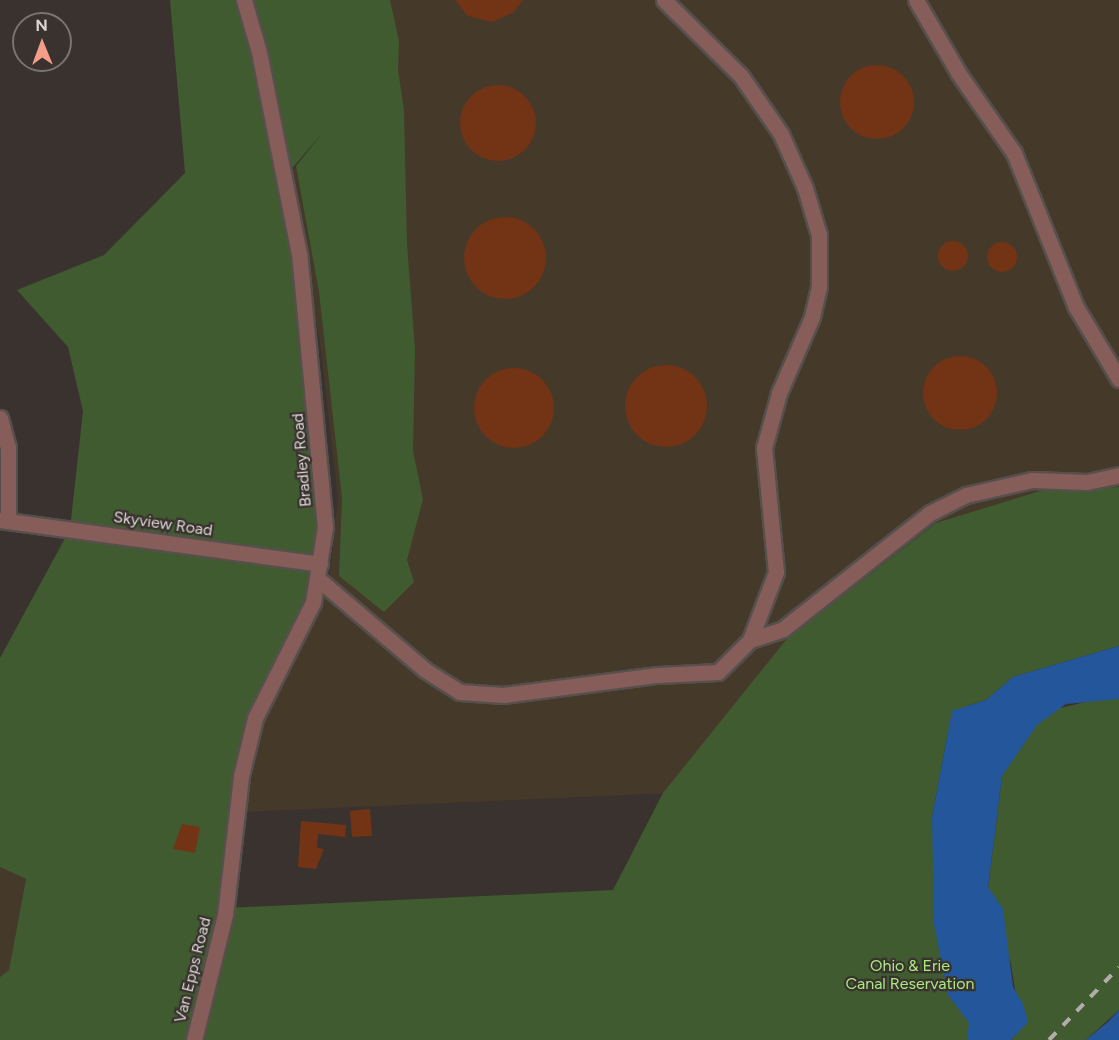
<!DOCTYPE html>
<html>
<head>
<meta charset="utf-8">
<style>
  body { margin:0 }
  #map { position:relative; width:1119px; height:1040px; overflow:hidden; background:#39322f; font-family:Figtree,sans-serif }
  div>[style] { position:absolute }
  .commercial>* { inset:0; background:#45392a }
  .green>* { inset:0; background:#405b2f }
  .water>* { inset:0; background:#23569a }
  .building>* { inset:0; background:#733416 }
  .round { border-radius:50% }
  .roads { filter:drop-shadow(2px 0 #56504d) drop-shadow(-2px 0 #56504d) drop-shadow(0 2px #56504d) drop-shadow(0 -2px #56504d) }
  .minor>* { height:15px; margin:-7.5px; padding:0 7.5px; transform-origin:7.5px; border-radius:7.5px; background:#875d59 }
  .rail>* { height:4px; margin-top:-2px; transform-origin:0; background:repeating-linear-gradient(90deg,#b2acaa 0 10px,transparent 0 20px) }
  span { translate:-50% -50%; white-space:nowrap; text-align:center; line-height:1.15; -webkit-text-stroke:4.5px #39322f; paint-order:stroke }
  .street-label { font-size:16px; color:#dbd6d4 }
  .park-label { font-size:16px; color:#a8ea7f }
  .north { position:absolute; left:12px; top:12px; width:60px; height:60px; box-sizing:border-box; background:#39322f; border:2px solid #7a7471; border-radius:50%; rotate:359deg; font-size:16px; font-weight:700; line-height:24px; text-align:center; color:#dbd6d4 }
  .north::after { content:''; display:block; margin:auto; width:21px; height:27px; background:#f49e89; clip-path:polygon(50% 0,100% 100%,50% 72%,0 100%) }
</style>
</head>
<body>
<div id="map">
  <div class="commercial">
    <div style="clip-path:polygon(352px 0,1119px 0,1119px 609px,740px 790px,245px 812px,264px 720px,329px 583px,338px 498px,321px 350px,292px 171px,370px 76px)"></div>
    <div style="clip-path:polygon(0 867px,26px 879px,9px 970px,0 977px)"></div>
  </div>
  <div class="green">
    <div style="clip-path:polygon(170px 0,390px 0,399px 41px,398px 70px,404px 110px,407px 244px,415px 349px,413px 451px,423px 499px,407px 560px,414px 582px,384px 612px,339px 576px,342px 498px,319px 292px,296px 166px,323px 132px,284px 178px,324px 495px,313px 602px,255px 718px,226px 908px,613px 890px,663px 793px,786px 640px,936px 523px,1040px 491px,1119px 487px,1119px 646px,1013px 677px,986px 700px,967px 706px,948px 732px,932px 817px,934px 848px,989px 1040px,0 1040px,0 977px,9px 970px,26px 879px,0 867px,0 658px,70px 529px,83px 411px,68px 347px,17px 290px,104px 255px,185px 173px)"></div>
    <div style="clip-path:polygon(1119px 694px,1119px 1010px,1086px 1040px,1011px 1040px,1021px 1028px,1011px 964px,988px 887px,1002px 776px,1035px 714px)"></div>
  </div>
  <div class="water">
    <div style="clip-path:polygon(1119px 646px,1119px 699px,1066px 704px,1037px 725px,1002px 776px,988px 887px,1003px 909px,1013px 987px,1023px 1004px,1028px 1022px,1011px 1040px,967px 1040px,969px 1023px,948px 995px,934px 924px,932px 817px,952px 711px,986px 700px,1013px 677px)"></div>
    <div style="clip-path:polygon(1119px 1010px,1119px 1040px,1086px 1040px,1109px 1021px)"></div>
  </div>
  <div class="building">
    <div style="clip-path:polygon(455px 0,523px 0,514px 12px,492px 22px,468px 16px)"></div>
    <div class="round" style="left:840px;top:65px;width:74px;height:74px"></div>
    <div class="round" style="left:460px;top:85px;width:76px;height:76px"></div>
    <div class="round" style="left:464px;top:217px;width:82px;height:82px"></div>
    <div class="round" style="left:938px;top:241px;width:30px;height:30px"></div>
    <div class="round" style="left:987px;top:242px;width:30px;height:30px"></div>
    <div class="round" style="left:923px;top:356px;width:74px;height:74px"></div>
    <div class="round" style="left:625px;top:365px;width:82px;height:82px"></div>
    <div class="round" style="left:474px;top:368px;width:80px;height:80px"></div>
    <div style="clip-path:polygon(370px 809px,372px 836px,352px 837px,350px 811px)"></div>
    <div style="clip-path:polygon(301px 821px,346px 825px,345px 837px,318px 834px,317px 848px,324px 849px,316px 869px,298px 867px)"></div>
    <div style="clip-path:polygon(182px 824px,200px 827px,195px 853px,173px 849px)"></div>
  </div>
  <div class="roads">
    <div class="minor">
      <div style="left:916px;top:0;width:86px;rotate:59.8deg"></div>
      <div style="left:959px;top:74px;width:96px;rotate:55.2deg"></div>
      <div style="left:1014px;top:153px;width:166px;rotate:68.1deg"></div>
      <div style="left:1076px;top:307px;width:84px;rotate:59.2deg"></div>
      <div style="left:0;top:418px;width:30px;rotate:75deg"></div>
      <div style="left:8px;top:447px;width:73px;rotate:90deg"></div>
      <div style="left:0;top:520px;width:323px;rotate:7.8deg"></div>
      <div style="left:317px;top:578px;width:142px;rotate:40.4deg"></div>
      <div style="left:425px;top:670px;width:41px;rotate:32.2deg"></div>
      <div style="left:460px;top:692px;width:43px;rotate:4deg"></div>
      <div style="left:503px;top:695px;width:156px;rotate:-7.4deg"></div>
      <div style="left:658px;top:675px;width:60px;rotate:-2.9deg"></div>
      <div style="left:718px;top:672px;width:45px;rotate:-45deg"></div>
      <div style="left:750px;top:640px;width:73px;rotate:-69.1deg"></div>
      <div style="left:776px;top:572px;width:125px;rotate:-95.5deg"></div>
      <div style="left:764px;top:448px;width:57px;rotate:-74.7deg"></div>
      <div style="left:779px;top:393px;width:83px;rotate:-66.5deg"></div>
      <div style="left:812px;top:317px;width:31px;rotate:-77deg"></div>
      <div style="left:819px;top:287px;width:52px;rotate:-90deg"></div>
      <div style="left:819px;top:235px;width:49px;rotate:-106.6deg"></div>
      <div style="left:805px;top:188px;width:59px;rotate:-114deg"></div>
      <div style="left:781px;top:134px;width:70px;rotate:-124.6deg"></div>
      <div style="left:741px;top:76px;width:108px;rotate:-135.4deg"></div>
      <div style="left:750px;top:640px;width:35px;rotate:-18deg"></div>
      <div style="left:783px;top:629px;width:187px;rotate:-38.3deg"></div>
      <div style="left:930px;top:513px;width:40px;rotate:-26.6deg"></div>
      <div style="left:966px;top:495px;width:68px;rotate:-12.8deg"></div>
      <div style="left:1032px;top:480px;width:55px;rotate:2.1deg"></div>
      <div style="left:1087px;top:482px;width:33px;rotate:-12deg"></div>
      <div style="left:194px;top:1040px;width:129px;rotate:-76.1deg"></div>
      <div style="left:225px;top:915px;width:140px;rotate:-83.4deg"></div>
      <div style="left:241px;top:776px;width:60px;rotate:-76.4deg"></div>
      <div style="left:255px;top:718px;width:130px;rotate:-63.4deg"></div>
      <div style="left:313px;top:602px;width:76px;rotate:-80.9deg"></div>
      <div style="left:325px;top:527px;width:274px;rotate:-95.4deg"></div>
      <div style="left:299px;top:254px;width:206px;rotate:-101.2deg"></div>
      <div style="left:259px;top:52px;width:54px;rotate:-106.1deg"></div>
    </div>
  </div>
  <div class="rail">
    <div style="left:1049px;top:1040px;width:101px;rotate:-46.2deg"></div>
  </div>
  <div class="street-label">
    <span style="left:302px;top:460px;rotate:-95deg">Bradley Road</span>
    <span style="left:163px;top:524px;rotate:8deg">Skyview Road</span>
    <span style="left:193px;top:970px;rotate:-76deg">Van Epps Road</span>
  </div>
  <div class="park-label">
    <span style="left:910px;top:975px">Ohio &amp; Erie<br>Canal Reservation</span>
  </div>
  <div class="north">N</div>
</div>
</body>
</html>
